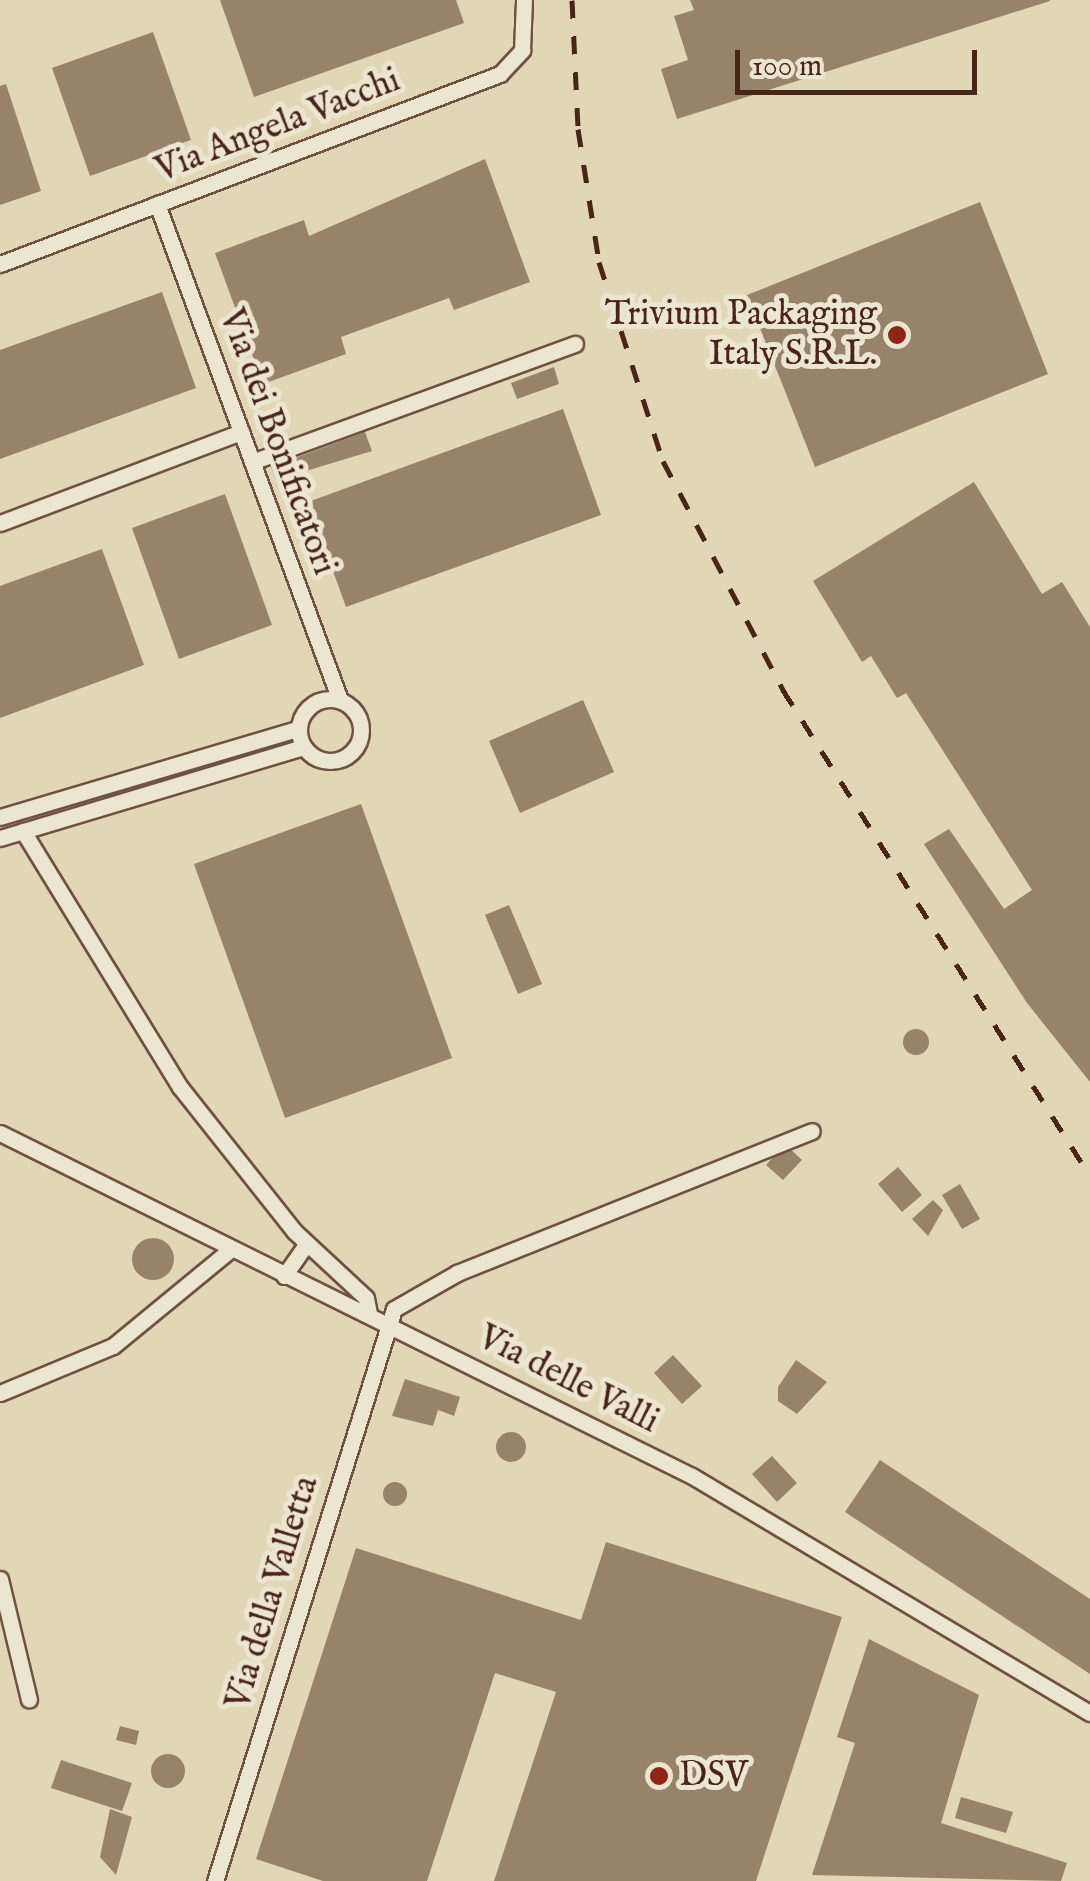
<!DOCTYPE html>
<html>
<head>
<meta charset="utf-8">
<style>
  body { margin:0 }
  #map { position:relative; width:1090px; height:1881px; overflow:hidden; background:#e1d7b6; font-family:"IM FELL English",serif }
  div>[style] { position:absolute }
  .building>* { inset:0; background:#97826a }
  .round { border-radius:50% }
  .roads { filter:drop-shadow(2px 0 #6e5240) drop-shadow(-2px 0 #6e5240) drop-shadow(0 2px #6e5240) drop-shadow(0 -2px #6e5240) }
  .minor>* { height:15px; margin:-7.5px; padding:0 7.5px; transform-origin:7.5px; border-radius:7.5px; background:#ece5d0 }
  .minor>.ring { margin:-7.5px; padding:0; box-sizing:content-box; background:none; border:15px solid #ece5d0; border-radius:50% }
  .rail>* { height:5px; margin-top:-2.5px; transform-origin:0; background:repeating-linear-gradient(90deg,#472618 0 18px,transparent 0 36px) }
  .dots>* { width:28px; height:28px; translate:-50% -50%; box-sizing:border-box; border:5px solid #ece5d0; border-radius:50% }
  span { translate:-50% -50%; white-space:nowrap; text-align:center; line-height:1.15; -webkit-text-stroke:10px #ece5d0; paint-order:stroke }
  .street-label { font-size:35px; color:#472618 }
  .poi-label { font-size:35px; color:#472618 }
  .right { translate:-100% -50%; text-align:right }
  .left { translate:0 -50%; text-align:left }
  .scale { position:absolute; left:735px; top:50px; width:242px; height:45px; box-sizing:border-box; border:5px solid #472618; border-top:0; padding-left:12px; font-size:30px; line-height:35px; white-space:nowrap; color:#472618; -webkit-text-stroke:8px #ece5d0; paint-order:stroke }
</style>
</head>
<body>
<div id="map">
  <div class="building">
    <div style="clip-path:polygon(220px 0,456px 0,464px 23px,254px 97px)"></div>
    <div style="clip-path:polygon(690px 0,1050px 0,1050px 1px,677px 119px,661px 69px,688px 60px,674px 16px,694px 10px)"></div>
    <div style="clip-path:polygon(153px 32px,191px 140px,90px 176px,52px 68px)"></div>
    <div style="clip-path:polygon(6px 84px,41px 191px,0 205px,0 86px)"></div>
    <div style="clip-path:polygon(485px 159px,530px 282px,454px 310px,449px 298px,341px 337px,346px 354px,263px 384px,215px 253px,304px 220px,309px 236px)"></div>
    <div style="clip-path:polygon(980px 202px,1048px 374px,815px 467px,747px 295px)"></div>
    <div style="clip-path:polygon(162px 292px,196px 388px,0 459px,0 350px)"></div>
    <div style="clip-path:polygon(554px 367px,559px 384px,517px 399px,511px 383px)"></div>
    <div style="clip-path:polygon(563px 409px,601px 515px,346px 607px,308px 502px)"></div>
    <div style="clip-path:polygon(365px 432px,372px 451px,276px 480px,271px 467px)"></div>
    <div style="clip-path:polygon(974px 482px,1042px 594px,1062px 582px,1090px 627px,1090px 1082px,1027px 1003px,924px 844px,949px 829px,1004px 909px,1032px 890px,906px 693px,897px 698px,871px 656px,862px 662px,813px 581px)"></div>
    <div style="clip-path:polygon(225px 494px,272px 625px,179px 659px,132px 528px)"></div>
    <div style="clip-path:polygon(102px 549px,144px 665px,0 718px,0 586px)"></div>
    <div style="clip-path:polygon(583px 700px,614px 772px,520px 813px,489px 741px)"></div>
    <div style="clip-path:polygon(361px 804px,452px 1058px,285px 1118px,194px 864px)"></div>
    <div style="clip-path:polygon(509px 905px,542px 984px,518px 994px,485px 915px)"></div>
    <div class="round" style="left:903px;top:1029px;width:26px;height:26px"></div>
    <div style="clip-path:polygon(785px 1144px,802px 1160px,783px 1180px,766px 1165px)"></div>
    <div style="clip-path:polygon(898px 1167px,922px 1195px,902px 1212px,878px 1184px)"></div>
    <div style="clip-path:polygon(960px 1184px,980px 1219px,962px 1229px,942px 1195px)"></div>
    <div style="clip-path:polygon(933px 1200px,943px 1210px,928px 1236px,912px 1219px)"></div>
    <div class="round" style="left:132px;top:1238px;width:42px;height:42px"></div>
    <div style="clip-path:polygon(673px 1355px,702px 1386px,682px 1404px,654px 1373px)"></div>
    <div style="clip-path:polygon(796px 1360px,827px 1382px,797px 1414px,778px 1401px,778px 1387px)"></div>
    <div style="clip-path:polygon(405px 1379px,460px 1397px,454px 1416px,438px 1410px,433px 1426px,392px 1416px)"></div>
    <div class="round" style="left:496px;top:1432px;width:30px;height:30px"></div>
    <div style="clip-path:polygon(772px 1456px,797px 1483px,777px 1502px,752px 1474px)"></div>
    <div style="clip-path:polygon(880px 1460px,1090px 1599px,1090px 1674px,845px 1512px)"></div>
    <div class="round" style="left:383px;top:1482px;width:24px;height:24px"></div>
    <div style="clip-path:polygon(606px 1542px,842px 1617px,756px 1881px,494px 1881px,556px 1692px,495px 1673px,427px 1881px,323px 1881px,256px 1859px,356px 1548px,581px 1620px)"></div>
    <div style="clip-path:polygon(869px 1639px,979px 1695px,941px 1823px,1067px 1863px,1061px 1881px,812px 1875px,855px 1743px,837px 1737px)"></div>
    <div style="clip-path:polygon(120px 1726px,139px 1731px,136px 1745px,116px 1740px)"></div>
    <div class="round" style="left:151px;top:1754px;width:34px;height:34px"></div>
    <div style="clip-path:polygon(61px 1760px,132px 1783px,122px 1811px,51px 1788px)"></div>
    <div style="clip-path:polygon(961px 1797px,1013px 1812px,1006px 1833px,955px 1818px)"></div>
    <div style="clip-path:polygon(110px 1809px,132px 1817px,116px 1875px,100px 1857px)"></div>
  </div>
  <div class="roads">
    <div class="minor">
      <div style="left:157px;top:204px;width:529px;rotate:69.75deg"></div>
      <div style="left:0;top:264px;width:535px;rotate:-20.81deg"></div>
      <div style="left:500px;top:74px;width:33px;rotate:-47deg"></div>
      <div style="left:522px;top:50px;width:50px;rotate:-87.7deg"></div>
      <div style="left:252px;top:462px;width:344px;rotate:-20.1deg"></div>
      <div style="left:0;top:523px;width:258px;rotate:-20.7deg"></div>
      <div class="ring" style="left:299px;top:699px;width:47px;height:47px"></div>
      <div style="left:0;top:817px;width:311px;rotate:-16.5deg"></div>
      <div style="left:23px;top:831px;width:300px;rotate:58.5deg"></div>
      <div style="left:180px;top:1087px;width:184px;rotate:51.6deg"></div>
      <div style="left:294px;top:1231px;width:98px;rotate:42.9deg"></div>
      <div style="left:366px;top:1298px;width:16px;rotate:79deg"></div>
      <div style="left:0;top:838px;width:316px;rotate:-16.7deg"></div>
      <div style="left:0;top:1133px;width:772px;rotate:26.37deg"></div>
      <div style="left:692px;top:1476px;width:463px;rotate:30.8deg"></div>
      <div style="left:284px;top:1276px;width:39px;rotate:-55deg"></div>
      <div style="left:0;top:1393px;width:122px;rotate:-22.6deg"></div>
      <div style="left:113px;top:1346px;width:153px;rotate:-39.4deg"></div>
      <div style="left:0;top:1579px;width:124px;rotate:76.5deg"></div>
      <div style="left:215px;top:1881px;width:599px;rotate:-72.62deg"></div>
      <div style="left:394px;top:1309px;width:73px;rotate:-29.7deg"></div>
      <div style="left:457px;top:1273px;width:382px;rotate:-21.8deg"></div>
    </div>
  </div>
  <div class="rail">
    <div style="left:572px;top:0;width:129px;rotate:87.3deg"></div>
    <div style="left:578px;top:129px;width:135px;rotate:81deg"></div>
    <div style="left:599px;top:262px;width:209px;rotate:72.2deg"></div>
    <div style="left:663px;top:461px;width:259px;rotate:62.3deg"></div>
    <div style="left:783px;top:690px;width:575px;rotate:57.72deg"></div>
  </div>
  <div class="dots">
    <div style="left:897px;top:335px;background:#8f2418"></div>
    <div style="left:659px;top:1776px;background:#8f2418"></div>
  </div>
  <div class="street-label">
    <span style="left:278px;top:126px;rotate:-21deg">Via Angela Vacchi</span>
    <span style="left:277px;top:442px;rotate:70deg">Via dei Bonificatori</span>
    <span style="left:568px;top:1380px;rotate:27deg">Via delle Valli</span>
    <span style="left:273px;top:1593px;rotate:-73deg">Via della Valletta</span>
  </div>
  <div class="poi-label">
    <span class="right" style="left:877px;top:335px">Trivium Packaging<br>Italy S.R.L.</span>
    <span class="left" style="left:679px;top:1776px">DSV</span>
  </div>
  <div class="scale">100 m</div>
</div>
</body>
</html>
